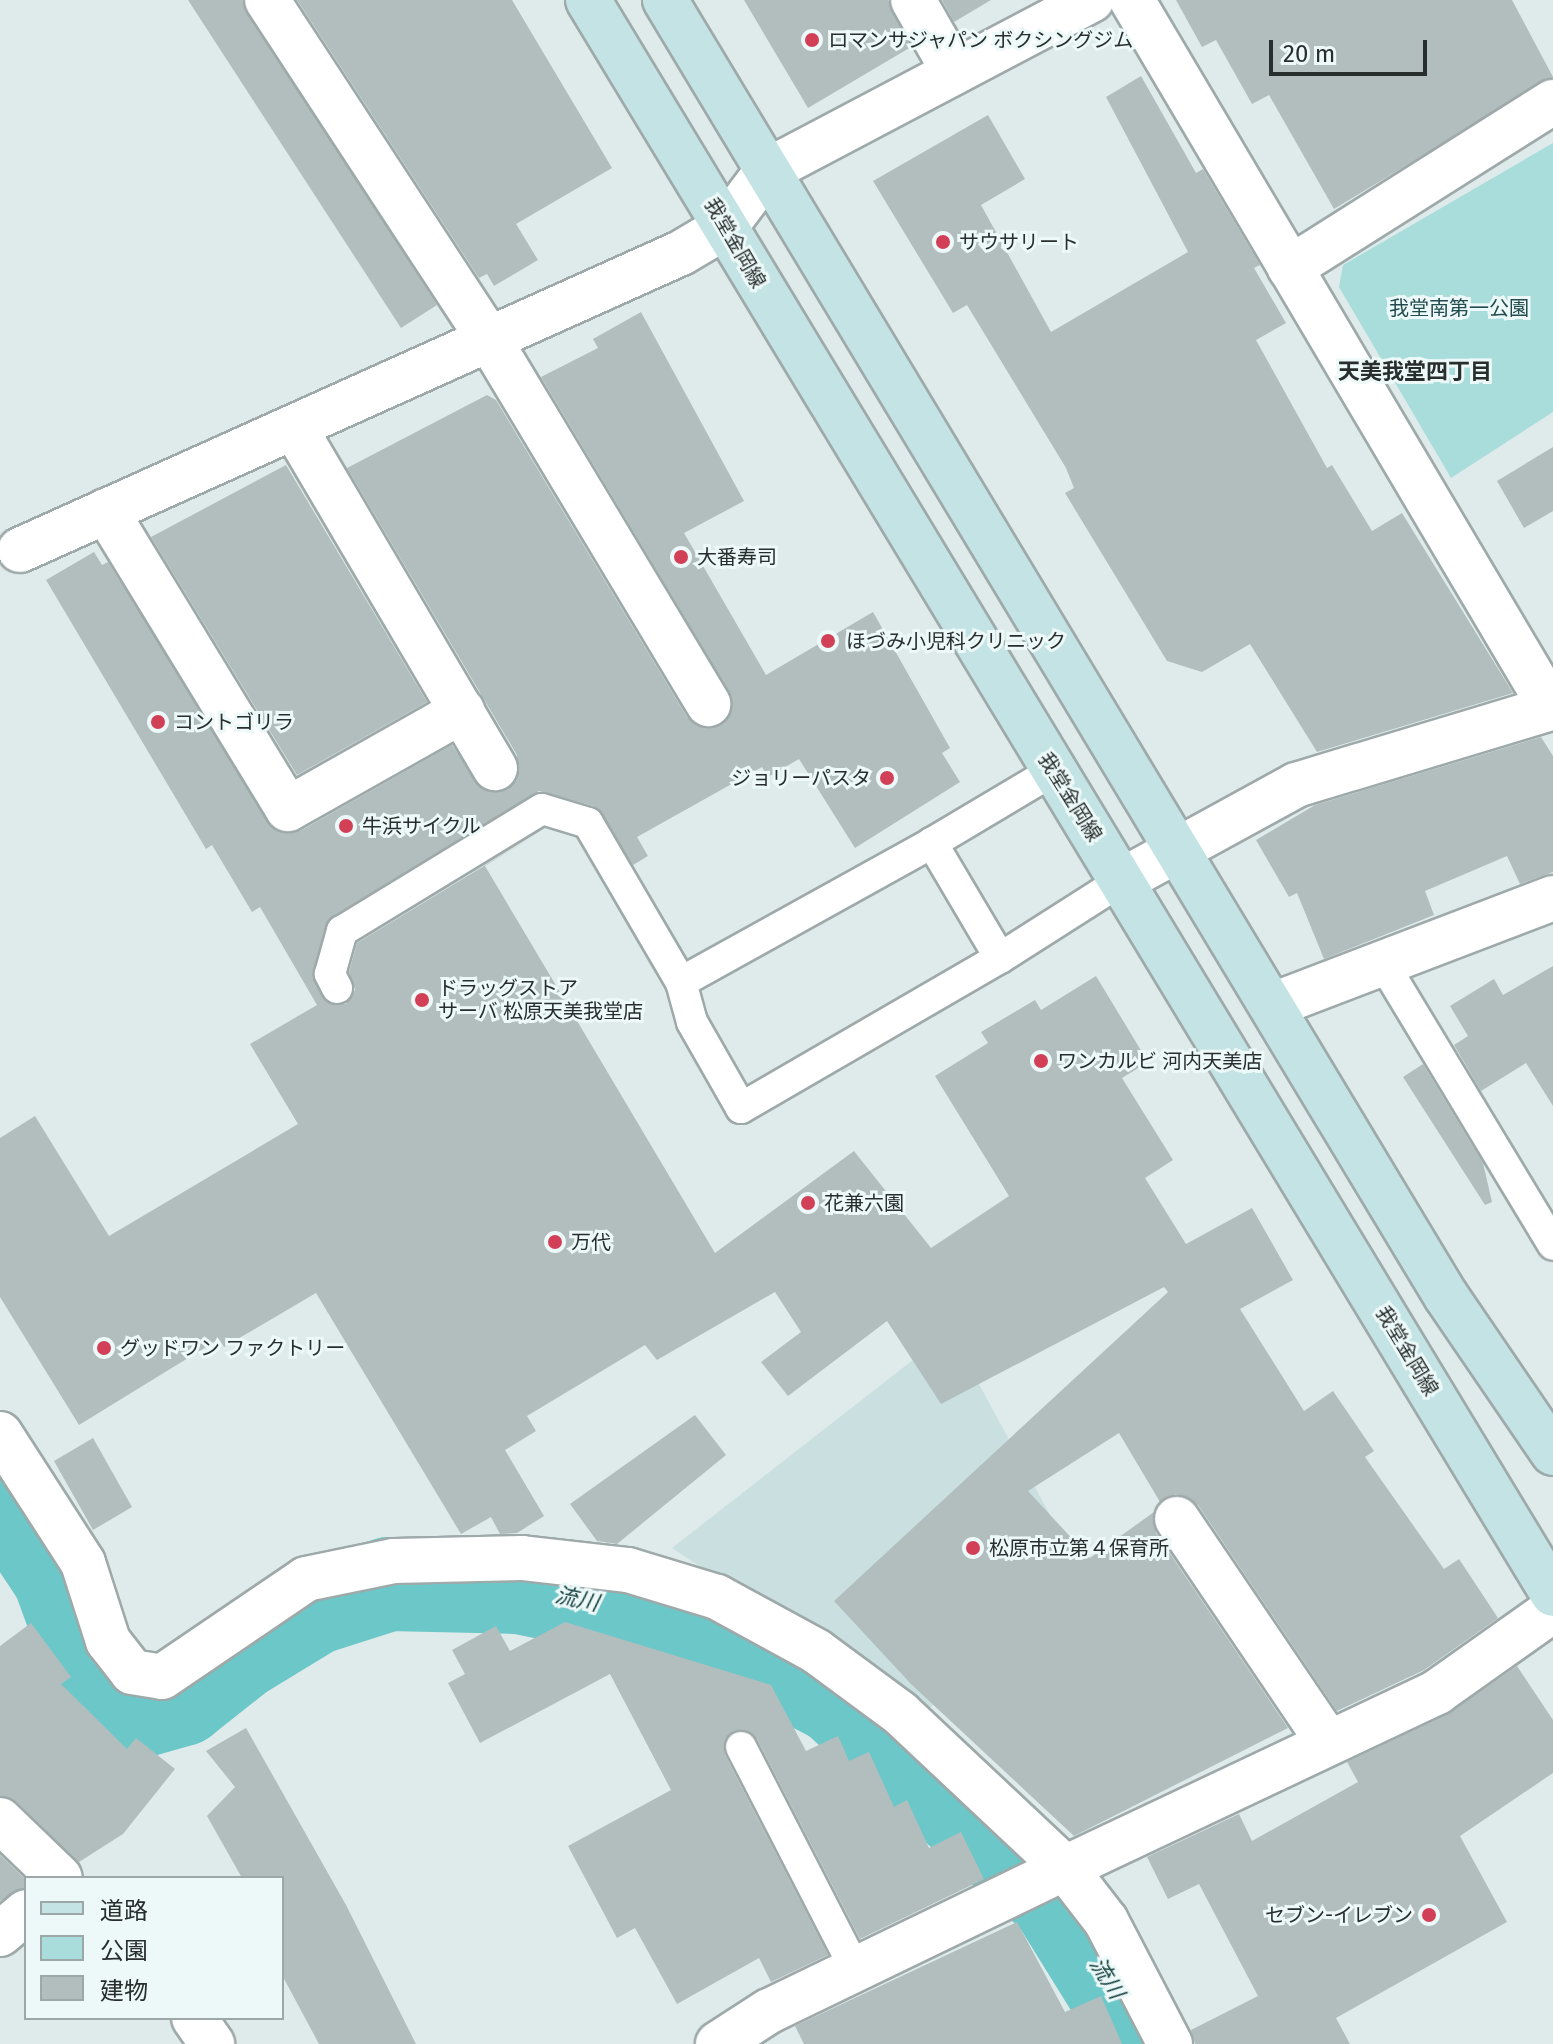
<!DOCTYPE html>
<html>
<head>
<meta charset="utf-8">
<style>
  body { margin:0 }
  #map { position:relative; width:1553px; height:2044px; overflow:hidden; background:#dfebeb; font-family:"Fira Sans","Noto Sans JP",sans-serif }
  div>[style] { position:absolute }
  .built>* { inset:0; background:#cadfdf }
  .green>* { inset:0; background:#a8dddc }
  .river>* { height:94px; margin:-47px; padding:0 47px; transform-origin:47px; border-radius:47px; background:#6cc7c8 }
  .building>* { inset:0; background:#b2bebe }
  .roads { filter:drop-shadow(2px 0 #9ea9a9) drop-shadow(-2px 0 #9ea9a9) drop-shadow(0 2px #9ea9a9) drop-shadow(0 -2px #9ea9a9) }
  .service>* { height:30px; margin:-15px; padding:0 15px; transform-origin:15px; border-radius:15px; background:#fff }
  .minor>* { height:44px; margin:-22px; padding:0 22px; transform-origin:22px; border-radius:22px; background:#fff }
  .secondary>* { height:44px; margin:-22px; padding:0 22px; transform-origin:22px; border-radius:22px; background:#c4e3e4 }
  .dots>* { width:22px; height:22px; translate:-50% -50%; box-sizing:border-box; border:4px solid #ecf9f8; border-radius:50% }
  span { translate:-50% -50%; white-space:nowrap; text-align:center; line-height:1.15; -webkit-text-stroke:6px #ecf9f8; paint-order:stroke }
  .poi-label { font-size:20px; color:#282d2d }
  .left { translate:0 -50%; text-align:left }
  .right { translate:-100% -50%; text-align:right }
  .street-label { font-size:20px; color:#282d2d }
  .park-label { font-size:20px; color:#224c4d }
  .neighbourhood-label { font-size:22px; color:#282d2d; font-weight:700 }
  .water-label { font-size:22px; color:#133f3f; font-style:italic }
  .legend { position:absolute; left:24px; top:1876px; width:260px; height:144px; box-sizing:border-box; background:#ecf9f8; border:2px solid #9ea7a7; margin:0; padding:10px 14px; list-style:none; font-size:24px; color:#282d2d }
  .legend li { display:flex; align-items:center; gap:16px; height:40px }
  .legend b { width:40px; border:2px solid #9ea7a7 }
  .scale { position:absolute; left:1269px; top:40px; width:158px; height:36px; box-sizing:border-box; border:4px solid #282d2d; border-top:0; padding-left:10px; font-size:24px; line-height:28px; white-space:nowrap; color:#282d2d; -webkit-text-stroke:6px #ecf9f8; paint-order:stroke }
</style>
</head>
<body>
<div id="map">
  <div class="built">
    <div style="clip-path:polygon(950px 1331px,1086px 1581px,922px 1714px,672px 1548px)"></div>
  </div>
  <div class="green">
    <div style="clip-path:polygon(1553px 143px,1553px 412px,1451px 478px,1339px 287px,1343px 265px)"></div>
  </div>
  <div class="river">
    <div style="left:0;top:1487px;width:107px;rotate:56.5deg"></div>
    <div style="left:59px;top:1576px;width:126px;rotate:70deg"></div>
    <div style="left:102px;top:1694px;width:42px;rotate:24.1deg"></div>
    <div style="left:140px;top:1711px;width:44px;rotate:-15.9deg"></div>
    <div style="left:182px;top:1699px;width:74px;rotate:-38.4deg"></div>
    <div style="left:240px;top:1653px;width:87px;rotate:-31.3deg"></div>
    <div style="left:314px;top:1608px;width:79px;rotate:-17.7deg"></div>
    <div style="left:389px;top:1584px;width:130px;rotate:1.3deg"></div>
    <div style="left:519px;top:1587px;width:144px;rotate:11.6deg"></div>
    <div style="left:660px;top:1616px;width:106px;rotate:22.7deg"></div>
    <div style="left:758px;top:1657px;width:88px;rotate:27.1deg"></div>
    <div style="left:836px;top:1697px;width:297px;rotate:42.3deg"></div>
    <div style="left:1056px;top:1897px;width:142px;rotate:58.2deg"></div>
    <div style="left:1131px;top:2018px;width:28px;rotate:71deg"></div>
  </div>
  <div class="building">
    <div style="clip-path:polygon(188px 0,242px 0,437px 305px,401px 328px)"></div>
    <div style="clip-path:polygon(297px 0,512px 0,612px 168px,516px 224px,538px 260px,494px 286px,487px 274px,479px 278px)"></div>
    <div style="clip-path:polygon(744px 0,888px 0,911px 47px,808px 108px)"></div>
    <div style="clip-path:polygon(942px 0,991px 0,954px 22px)"></div>
    <div style="clip-path:polygon(1176px 0,1512px 0,1553px 77px,1334px 209px,1269px 95px,1252px 104px,1216px 40px,1202px 47px)"></div>
    <div style="clip-path:polygon(1141px 76px,1196px 173px,1203px 169px,1260px 265px,1254px 268px,1286px 323px,1256px 340px,1327px 468px,1332px 465px,1372px 531px,1402px 513px,1513px 693px,1317px 752px,1250px 644px,1202px 672px,1167px 661px,1065px 493px,1074px 488px,1066px 468px,967px 305px,953px 313px,873px 181px,988px 115px,1025px 179px,981px 205px,1051px 332px,1188px 252px,1106px 97px)"></div>
    <div style="clip-path:polygon(641px 312px,744px 501px,684px 533px,766px 675px,873px 612px,950px 748px,942px 753px,960px 782px,855px 848px,799px 759px,768px 777px,762px 767px,637px 837px,648px 856px,633px 865px,594px 806px,539px 791px,333px 916px,314px 981px,326px 1002px,346px 1004px,355px 990px,349px 972px,357px 943px,545px 829px,485px 866px,715px 1253px,854px 1151px,931px 1248px,1009px 1196px,935px 1076px,988px 1043px,981px 1032px,1035px 1000px,1041px 1010px,1096px 976px,1148px 1062px,1122px 1078px,1173px 1160px,1145px 1178px,1186px 1244px,1252px 1208px,1293px 1280px,1240px 1309px,1304px 1411px,1333px 1391px,1374px 1451px,1365px 1457px,1444px 1569px,1459px 1559px,1498px 1618px,1424px 1670px,1337px 1711px,1198px 1505px,1176px 1494px,1160px 1502px,1119px 1433px,1028px 1491px,1090px 1558px,1154px 1512px,1156px 1533px,1288px 1728px,1074px 1836px,912px 1685px,834px 1601px,1168px 1292px,1164px 1287px,941px 1404px,887px 1321px,788px 1396px,761px 1362px,801px 1332px,775px 1292px,657px 1360px,645px 1345px,527px 1416px,536px 1431px,505px 1450px,544px 1516px,517px 1533px,500px 1534px,491px 1517px,461px 1534px,316px 1293px,224px 1347px,219px 1339px,79px 1425px,0 1297px,0 1138px,35px 1116px,109px 1236px,298px 1124px,250px 1044px,317px 1005px,260px 907px,252px 912px,212px 845px,206px 849px,46px 580px,94px 552px,102px 565px,108px 562px,276px 831px,300px 831px,452px 745px,482px 789px,507px 790px,517px 780px,517px 755px,347px 468px,487px 395px,496px 400px,687px 717px,697px 726px,720px 726px,730px 715px,729px 691px,541px 377px,598px 348px,593px 339px)"></div>
    <div style="clip-path:polygon(1553px 447px,1553px 511px,1524px 528px,1497px 481px)"></div>
    <div style="clip-path:polygon(286px 465px,427px 702px,297px 775px,151px 537px)"></div>
    <div style="clip-path:polygon(1541px 737px,1553px 756px,1553px 872px,1520px 884px,1507px 856px,1425px 891px,1434px 915px,1324px 959px,1297px 893px,1289px 897px,1256px 840px,1315px 805px)"></div>
    <div style="clip-path:polygon(1553px 966px,1553px 1106px,1526px 1063px,1481px 1091px,1454px 1045px,1468px 1036px,1450px 1006px,1494px 979px,1503px 995px)"></div>
    <div style="clip-path:polygon(1423px 1064px,1483px 1163px,1492px 1202px,1485px 1205px,1403px 1077px)"></div>
    <div style="clip-path:polygon(695px 1415px,726px 1455px,617px 1544px,597px 1541px,570px 1504px)"></div>
    <div style="clip-path:polygon(93px 1438px,132px 1507px,93px 1530px,54px 1461px)"></div>
    <div style="clip-path:polygon(565px 1622px,771px 1685px,806px 1751px,838px 1736px,849px 1761px,869px 1752px,894px 1807px,907px 1800px,929px 1848px,961px 1832px,984px 1879px,860px 1939px,757px 1739px,734px 1731px,726px 1738px,725px 1755px,828px 1955px,771px 1982px,759px 1958px,677px 2004px,635px 1928px,617px 1938px,568px 1846px,671px 1790px,610px 1674px,480px 1743px,448px 1683px,465px 1674px,452px 1650px,496px 1626px,510px 1651px)"></div>
    <div style="clip-path:polygon(31px 1623px,71px 1677px,61px 1684px,127px 1749px,136px 1738px,175px 1769px,123px 1834px,79px 1862px,17px 1802px,0 1796px,0 1646px)"></div>
    <div style="clip-path:polygon(1517px 1666px,1553px 1720px,1553px 1773px,1460px 1836px,1507px 1922px,1336px 2018px,1350px 2044px,1195px 2044px,1191px 2030px,1258px 1996px,1199px 1884px,1168px 1899px,1147px 1857px,1239px 1814px,1252px 1841px,1358px 1782px,1347px 1762px,1448px 1714px)"></div>
    <div style="clip-path:polygon(246px 1728px,346px 1905px,416px 2044px,319px 2044px,282px 1975px,282px 1878px,242px 1878px,207px 1816px,235px 1787px,206px 1751px)"></div>
    <div style="clip-path:polygon(0 1855px,26px 1880px,26px 1888px,0 1901px)"></div>
    <div style="clip-path:polygon(1017px 1922px,1065px 2012px,1101px 1996px,1122px 2044px,804px 2044px,795px 2026px)"></div>
  </div>
  <div class="roads">
    <div class="service">
      <div style="left:932px;top:843px;width:141px;rotate:-30.8deg"></div>
      <div style="left:1000px;top:958px;width:134px;rotate:-120.6deg"></div>
      <div style="left:932px;top:843px;width:287px;rotate:151deg"></div>
      <div style="left:681px;top:982px;width:41px;rotate:74.6deg"></div>
      <div style="left:692px;top:1022px;width:99px;rotate:60.3deg"></div>
      <div style="left:741px;top:1108px;width:299px;rotate:-30.1deg"></div>
      <div style="left:1000px;top:958px;width:143px;rotate:-32.5deg"></div>
      <div style="left:1383px;top:963px;width:329px;rotate:58.9deg"></div>
      <div style="left:337px;top:988px;width:16px;rotate:-117deg"></div>
      <div style="left:330px;top:974px;width:45px;rotate:-74.4deg"></div>
      <div style="left:342px;top:931px;width:234px;rotate:-31.4deg"></div>
      <div style="left:542px;top:809px;width:48px;rotate:16.9deg"></div>
      <div style="left:588px;top:823px;width:184px;rotate:59.7deg"></div>
      <div style="left:741px;top:1747px;width:252px;rotate:62.8deg"></div>
    </div>
    <div class="minor">
      <div style="left:267px;top:0;width:405px;rotate:56.8deg"></div>
      <div style="left:489px;top:339px;width:426px;rotate:59deg"></div>
      <div style="left:913px;top:0;width:83px;rotate:60.3deg"></div>
      <div style="left:1290px;top:268px;width:311px;rotate:-32.3deg"></div>
      <div style="left:294px;top:427px;width:396px;rotate:59.5deg"></div>
      <div style="left:106px;top:511px;width:349px;rotate:58.6deg"></div>
      <div style="left:288px;top:809px;width:200px;rotate:-29.4deg"></div>
      <div style="left:20px;top:550px;width:725px;rotate:-24.2deg"></div>
      <div style="left:681px;top:253px;width:51px;rotate:-30.6deg"></div>
      <div style="left:725px;top:227px;width:70px;rotate:-53.1deg"></div>
      <div style="left:767px;top:171px;width:367px;rotate:-27.8deg"></div>
      <div style="left:1121px;top:881px;width:200px;rotate:-28.7deg"></div>
      <div style="left:1296px;top:785px;width:266px;rotate:-16.8deg"></div>
      <div style="left:1551px;top:708px;width:823px;rotate:-120.62deg"></div>
      <div style="left:1273px;top:1005px;width:300px;rotate:-20.9deg"></div>
      <div style="left:0;top:1434px;width:153px;rotate:57.2deg"></div>
      <div style="left:83px;top:1563px;width:82px;rotate:72.2deg"></div>
      <div style="left:108px;top:1641px;width:39px;rotate:52deg"></div>
      <div style="left:132px;top:1672px;width:30px;rotate:9deg"></div>
      <div style="left:162px;top:1677px;width:174px;rotate:-34.2deg"></div>
      <div style="left:306px;top:1579px;width:90px;rotate:-11.6deg"></div>
      <div style="left:394px;top:1561px;width:128px;rotate:-1.3deg"></div>
      <div style="left:522px;top:1558px;width:107px;rotate:6.5deg"></div>
      <div style="left:628px;top:1570px;width:93px;rotate:16.9deg"></div>
      <div style="left:717px;top:1597px;width:113px;rotate:28.6deg"></div>
      <div style="left:816px;top:1651px;width:104px;rotate:36.4deg"></div>
      <div style="left:900px;top:1713px;width:226px;rotate:43.2deg"></div>
      <div style="left:1065px;top:1868px;width:329px;rotate:154.2deg"></div>
      <div style="left:769px;top:2011px;width:61px;rotate:147.1deg"></div>
      <div style="left:1177px;top:1519px;width:269px;rotate:55.9deg"></div>
      <div style="left:0;top:1820px;width:83px;rotate:44deg"></div>
      <div style="left:0;top:1934px;width:34px;rotate:-40deg"></div>
      <div style="left:194px;top:2018px;width:32px;rotate:55deg"></div>
      <div style="left:1170px;top:2044px;width:139px;rotate:-117.5deg"></div>
      <div style="left:1106px;top:1921px;width:67px;rotate:-127.7deg"></div>
      <div style="left:1065px;top:1868px;width:412px;rotate:-25.3deg"></div>
      <div style="left:1437px;top:1692px;width:142px;rotate:-35.3deg"></div>
    </div>
    <div class="secondary">
      <div style="left:588px;top:0;width:1863px;rotate:58.81deg"></div>
      <div style="left:665px;top:0;width:1513px;rotate:58.93deg"></div>
      <div style="left:1446px;top:1296px;width:190px;rotate:55.7deg"></div>
    </div>
  </div>
  <div class="dots">
    <div style="left:812px;top:40px;background:#d14057"></div>
    <div style="left:943px;top:242px;background:#d14057"></div>
    <div style="left:681px;top:557px;background:#d14057"></div>
    <div style="left:828px;top:641px;background:#d14057"></div>
    <div style="left:158px;top:722px;background:#d14057"></div>
    <div style="left:887px;top:778px;background:#d14057"></div>
    <div style="left:346px;top:826px;background:#d14057"></div>
    <div style="left:422px;top:1000px;background:#d14057"></div>
    <div style="left:1041px;top:1061px;background:#d14057"></div>
    <div style="left:808px;top:1203px;background:#d14057"></div>
    <div style="left:555px;top:1242px;background:#d14057"></div>
    <div style="left:104px;top:1348px;background:#d14057"></div>
    <div style="left:973px;top:1548px;background:#d14057"></div>
    <div style="left:1429px;top:1915px;background:#d14057"></div>
  </div>
  <div class="poi-label">
    <span class="left" style="left:828px;top:40px">ロマンサジャパン ボクシングジム</span>
    <span class="left" style="left:959px;top:242px">サウサリート</span>
    <span class="left" style="left:697px;top:557px">大番寿司</span>
    <span class="left" style="left:846px;top:641px">ほづみ小児科クリニック</span>
    <span class="left" style="left:174px;top:722px">コントゴリラ</span>
    <span class="right" style="left:871px;top:778px">ジョリーパスタ</span>
    <span class="left" style="left:362px;top:826px">牛浜サイクル</span>
    <span class="left" style="left:438px;top:1000px">ドラッグストア<br>サーバ 松原天美我堂店</span>
    <span class="left" style="left:1057px;top:1061px">ワンカルビ 河内天美店</span>
    <span class="left" style="left:824px;top:1203px">花兼六園</span>
    <span class="left" style="left:571px;top:1242px">万代</span>
    <span class="left" style="left:120px;top:1348px">グッドワン ファクトリー</span>
    <span class="left" style="left:989px;top:1548px">松原市立第４保育所</span>
    <span class="right" style="left:1413px;top:1915px">セブン-イレブン</span>
  </div>
  <div class="street-label">
    <span style="left:735px;top:243px;rotate:60deg">我堂金岡線</span>
    <span style="left:1070px;top:797px;rotate:58deg">我堂金岡線</span>
    <span style="left:1407px;top:1351px;rotate:59deg">我堂金岡線</span>
  </div>
  <div class="park-label">
    <span style="left:1459px;top:308px">我堂南第一公園</span>
  </div>
  <div class="neighbourhood-label">
    <span style="left:1415px;top:372px">天美我堂四丁目</span>
  </div>
  <div class="water-label">
    <span style="left:577px;top:1599px;rotate:12deg">流川</span>
    <span style="left:1107px;top:1978px;rotate:58deg">流川</span>
  </div>
  <ul class="legend">
  <li><b style="height:10px;background:#c4e3e4"></b>道路</li>
  <li><b style="height:22px;background:#a8dddc"></b>公園</li>
  <li><b style="height:22px;background:#b2bebe"></b>建物</li>
  </ul>
  <div class="scale">20 m</div>
</div>
</body>
</html>
